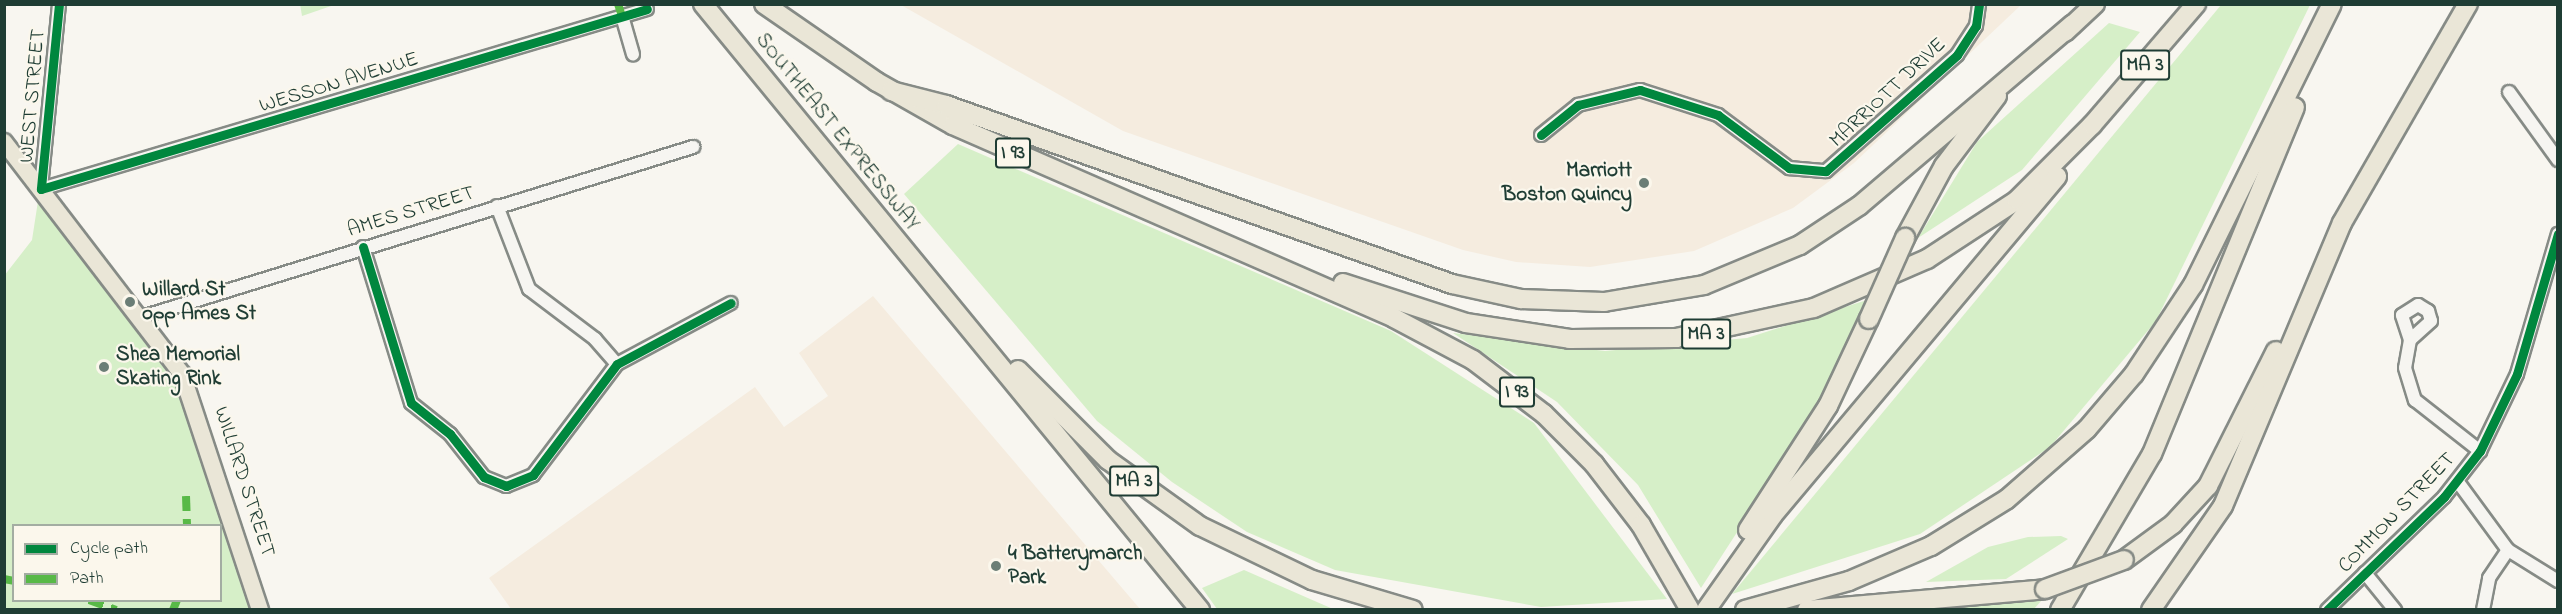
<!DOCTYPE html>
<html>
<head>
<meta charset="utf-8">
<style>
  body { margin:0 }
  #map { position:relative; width:2562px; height:614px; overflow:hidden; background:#f8f6f0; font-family:"Indie Flower",sans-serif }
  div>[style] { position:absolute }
  .built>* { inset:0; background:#f5ecdf }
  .green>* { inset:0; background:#d6efc8 }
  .roads { filter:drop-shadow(2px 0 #868b86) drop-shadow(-2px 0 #868b86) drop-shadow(0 2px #868b86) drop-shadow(0 -2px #868b86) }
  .minor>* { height:12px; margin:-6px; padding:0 6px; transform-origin:6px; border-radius:6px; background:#f6f5f1 }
  .major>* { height:16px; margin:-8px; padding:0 8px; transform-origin:8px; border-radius:8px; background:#eae6d7 }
  .highway>* { height:18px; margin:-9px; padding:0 9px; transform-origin:9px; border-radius:9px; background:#eae6d7 }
  .bridges { filter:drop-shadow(2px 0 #868b86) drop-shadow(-2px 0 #868b86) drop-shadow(0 2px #868b86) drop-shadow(0 -2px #868b86) }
  .highway-bridge>* { height:18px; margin:-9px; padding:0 9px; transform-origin:9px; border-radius:9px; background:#eae6d7 }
  .quiet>* { height:8px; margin-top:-4px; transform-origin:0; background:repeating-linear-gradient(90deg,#58b947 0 15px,transparent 0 23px) }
  .cycleway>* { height:9px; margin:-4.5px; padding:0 4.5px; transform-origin:4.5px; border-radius:4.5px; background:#00873e }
  .dots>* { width:16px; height:16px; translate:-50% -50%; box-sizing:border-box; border:3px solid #fbf7ec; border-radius:50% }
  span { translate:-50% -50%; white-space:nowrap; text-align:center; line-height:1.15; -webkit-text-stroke:4.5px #fbf7ec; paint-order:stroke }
  .shield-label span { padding:2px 4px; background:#fbf7ec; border:2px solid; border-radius:4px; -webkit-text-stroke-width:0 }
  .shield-label { font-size:20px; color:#1f3d34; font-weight:700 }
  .street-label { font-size:21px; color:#1f3d34 }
  .poi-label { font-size:21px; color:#1f3d34; font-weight:700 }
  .right { translate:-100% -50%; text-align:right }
  .left { translate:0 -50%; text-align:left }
  .frame { position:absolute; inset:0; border:6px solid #1f3d34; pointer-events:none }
  .legend { position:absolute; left:12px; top:524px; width:210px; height:78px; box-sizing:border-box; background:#fbf7ec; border:2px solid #a3ada2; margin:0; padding:8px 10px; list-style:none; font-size:18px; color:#1f3d34 }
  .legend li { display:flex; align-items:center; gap:12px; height:30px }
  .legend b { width:30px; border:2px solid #a3ada2 }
</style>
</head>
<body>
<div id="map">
  <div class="built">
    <div style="clip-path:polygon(901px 5px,2021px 5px,1854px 163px,1793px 208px,1694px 251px,1590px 267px,1516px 262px,1463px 250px,1123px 131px)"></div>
    <div style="clip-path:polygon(873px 296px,1140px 609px,511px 609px,489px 578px,755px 387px,784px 427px,828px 396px,799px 353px)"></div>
  </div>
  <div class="green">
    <div style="clip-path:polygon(300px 4px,334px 4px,334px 5px,302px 16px)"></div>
    <div style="clip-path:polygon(2221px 5px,2310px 5px,2156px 321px,2050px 447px,1920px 534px,1732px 594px)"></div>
    <div style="clip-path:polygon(2109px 23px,2140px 32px,2022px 170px,1918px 238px,1977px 142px)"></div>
    <div style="clip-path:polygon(958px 144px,1391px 331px,1534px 423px,1667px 599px,1541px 607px,1335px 570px,1247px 532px,1172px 482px,1097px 421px,904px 194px)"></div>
    <div style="clip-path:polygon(evenodd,38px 201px,180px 389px,249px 609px,5px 609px,4px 276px,32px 240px,38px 201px,14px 526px,220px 526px,220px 600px,14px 600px,14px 526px)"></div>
    <div style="clip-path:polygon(1867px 300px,1807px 424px,1701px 588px,1638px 485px,1557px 402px,1453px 333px,1605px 351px,1747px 338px)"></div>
    <div style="clip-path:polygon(2061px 536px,2068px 539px,2006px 579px,1926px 582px,1988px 547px,2028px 537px)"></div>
    <div style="clip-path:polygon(1244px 570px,1333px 609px,1217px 609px,1202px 588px)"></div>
    <div style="clip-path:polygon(2042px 600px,2034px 609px,1919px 609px)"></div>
  </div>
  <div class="roads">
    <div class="minor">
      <div style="left:59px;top:4px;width:186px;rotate:95.6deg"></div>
      <div style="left:41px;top:189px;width:632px;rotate:-16.54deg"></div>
      <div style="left:622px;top:16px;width:40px;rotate:74deg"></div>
      <div style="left:2509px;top:92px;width:84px;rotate:54.2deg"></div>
      <div style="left:1541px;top:135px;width:48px;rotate:-39deg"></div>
      <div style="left:1578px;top:105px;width:64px;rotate:-13.6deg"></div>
      <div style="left:1640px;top:90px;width:82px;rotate:17.8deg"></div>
      <div style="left:1718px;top:115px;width:89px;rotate:36.7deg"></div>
      <div style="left:1789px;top:168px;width:37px;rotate:5deg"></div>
      <div style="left:1826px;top:171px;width:175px;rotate:-41.5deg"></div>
      <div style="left:1957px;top:55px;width:35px;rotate:-57deg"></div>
      <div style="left:1976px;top:26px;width:22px;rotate:-82deg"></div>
      <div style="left:497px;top:206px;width:89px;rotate:68.9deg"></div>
      <div style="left:529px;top:289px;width:83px;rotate:37.1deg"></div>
      <div style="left:595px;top:339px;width:33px;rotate:49deg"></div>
      <div style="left:363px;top:247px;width:163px;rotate:72.9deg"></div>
      <div style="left:411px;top:403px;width:50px;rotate:38.5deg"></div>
      <div style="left:450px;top:434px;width:55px;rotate:51.7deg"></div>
      <div style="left:484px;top:477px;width:24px;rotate:22deg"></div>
      <div style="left:506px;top:486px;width:29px;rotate:-22deg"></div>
      <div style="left:533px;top:475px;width:139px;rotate:-52.9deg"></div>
      <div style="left:617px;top:364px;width:129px;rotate:-28.2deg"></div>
      <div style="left:2418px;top:305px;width:12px;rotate:31deg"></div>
      <div style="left:2428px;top:311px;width:10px;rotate:73deg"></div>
      <div style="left:2431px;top:321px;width:28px;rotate:138deg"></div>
      <div style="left:2410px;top:340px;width:26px;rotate:-108deg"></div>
      <div style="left:2402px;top:315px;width:19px;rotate:-32deg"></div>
      <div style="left:142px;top:317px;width:577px;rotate:-17.15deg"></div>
      <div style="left:2410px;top:340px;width:28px;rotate:100deg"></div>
      <div style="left:2405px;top:368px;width:34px;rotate:73deg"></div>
      <div style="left:2415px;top:400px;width:83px;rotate:38.1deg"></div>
      <div style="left:2458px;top:482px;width:84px;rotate:53.7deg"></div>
      <div style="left:2508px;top:550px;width:59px;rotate:31.8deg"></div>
      <div style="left:2365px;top:573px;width:48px;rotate:51deg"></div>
      <div style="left:2327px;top:610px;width:163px;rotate:-44deg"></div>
      <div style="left:2444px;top:497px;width:58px;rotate:-52deg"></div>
      <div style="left:2480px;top:451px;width:85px;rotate:-64.3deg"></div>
      <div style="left:2517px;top:374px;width:146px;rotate:-73.7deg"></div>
      <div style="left:2483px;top:610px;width:33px;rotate:-79deg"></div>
      <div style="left:2489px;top:578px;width:34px;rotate:-56deg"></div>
    </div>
    <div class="major">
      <div style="left:4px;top:142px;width:292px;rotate:52.5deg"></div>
      <div style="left:182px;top:374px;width:249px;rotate:71.7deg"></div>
    </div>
    <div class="highway">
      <div style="left:703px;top:4px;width:784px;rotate:50.64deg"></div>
      <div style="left:764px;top:4px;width:137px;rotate:34.6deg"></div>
      <div style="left:877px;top:82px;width:87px;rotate:29.5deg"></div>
      <div style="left:953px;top:125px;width:481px;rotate:23.6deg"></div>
      <div style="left:1394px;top:318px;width:89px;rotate:28deg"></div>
      <div style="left:1473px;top:360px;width:89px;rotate:37.3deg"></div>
      <div style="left:1544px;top:414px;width:71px;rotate:45deg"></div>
      <div style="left:1594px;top:464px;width:77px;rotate:52.4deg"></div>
      <div style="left:1641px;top:525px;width:98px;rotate:60deg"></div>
      <div style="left:2065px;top:32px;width:41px;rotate:-43deg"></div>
      <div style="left:891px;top:91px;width:57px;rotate:14.3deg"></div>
      <div style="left:946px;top:105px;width:537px;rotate:19.48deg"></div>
      <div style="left:1452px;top:284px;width:71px;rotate:12.3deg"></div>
      <div style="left:1521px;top:299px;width:83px;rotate:2.1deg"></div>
      <div style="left:1604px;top:302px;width:101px;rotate:-9.6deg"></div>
      <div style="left:1704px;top:285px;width:104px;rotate:-22.6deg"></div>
      <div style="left:1800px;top:245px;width:71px;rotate:-33.5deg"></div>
      <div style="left:1859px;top:206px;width:280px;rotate:-40.4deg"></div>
      <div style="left:1905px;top:238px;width:82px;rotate:-61.6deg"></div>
      <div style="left:1944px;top:166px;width:88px;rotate:-52.9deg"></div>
      <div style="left:1343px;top:283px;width:129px;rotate:18deg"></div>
      <div style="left:1466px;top:323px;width:105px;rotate:8.7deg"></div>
      <div style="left:1570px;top:339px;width:106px;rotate:-0.5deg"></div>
      <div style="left:1676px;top:338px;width:141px;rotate:-12.3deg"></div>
      <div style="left:1814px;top:308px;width:123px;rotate:-23.4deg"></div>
      <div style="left:1927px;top:259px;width:108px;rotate:-33.2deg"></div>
      <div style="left:2017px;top:200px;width:106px;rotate:-45deg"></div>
      <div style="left:2092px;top:125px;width:160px;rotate:-49.3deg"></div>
      <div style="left:1018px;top:370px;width:127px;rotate:45deg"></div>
      <div style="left:1108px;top:460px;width:113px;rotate:35.7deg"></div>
      <div style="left:1200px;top:526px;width:124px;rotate:25.7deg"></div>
      <div style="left:1312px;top:580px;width:105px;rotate:16.5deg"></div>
      <div style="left:1748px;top:530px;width:148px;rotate:-57.2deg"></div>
      <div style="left:1828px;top:406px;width:96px;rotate:-64.8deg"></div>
      <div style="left:2124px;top:560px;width:61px;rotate:-36.3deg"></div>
      <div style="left:2173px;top:524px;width:52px;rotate:-47.4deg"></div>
      <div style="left:2208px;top:486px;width:151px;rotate:-63.3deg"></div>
      <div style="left:1706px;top:610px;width:116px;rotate:-54.8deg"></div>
      <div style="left:1773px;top:515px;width:442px;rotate:-50deg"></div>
      <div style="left:1745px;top:610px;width:108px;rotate:-15.6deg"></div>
      <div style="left:1849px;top:581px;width:89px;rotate:-23.1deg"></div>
      <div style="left:1931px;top:546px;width:89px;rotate:-31.7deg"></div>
      <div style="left:2007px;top:499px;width:106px;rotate:-41.2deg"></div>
      <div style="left:2087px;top:429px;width:72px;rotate:-49.5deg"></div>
      <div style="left:2134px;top:374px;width:107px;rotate:-56.5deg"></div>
      <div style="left:2193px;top:285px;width:313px;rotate:-63.7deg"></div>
      <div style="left:1807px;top:610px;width:239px;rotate:-5deg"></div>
      <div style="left:2060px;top:610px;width:181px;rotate:-59.5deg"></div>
      <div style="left:2152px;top:454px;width:375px;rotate:-67.6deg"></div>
      <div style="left:2151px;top:610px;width:126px;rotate:-55.3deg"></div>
      <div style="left:2223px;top:506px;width:307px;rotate:-67.2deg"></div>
      <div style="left:2342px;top:223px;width:253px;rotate:-60.1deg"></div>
    </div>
  </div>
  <div class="bridges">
    <div class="highway-bridge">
      <div style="left:1869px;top:319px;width:89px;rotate:-66deg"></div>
      <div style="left:2045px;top:589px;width:84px;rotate:-20.2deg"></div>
    </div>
  </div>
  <div class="quiet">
    <div style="left:618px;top:4px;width:13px;rotate:72deg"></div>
    <div style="left:186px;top:496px;width:30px;rotate:88deg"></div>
    <div style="left:4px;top:579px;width:10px;rotate:11deg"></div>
    <div style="left:89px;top:600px;width:29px;rotate:20deg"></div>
    <div style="left:173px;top:610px;width:11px;rotate:-68deg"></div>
  </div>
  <div class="cycleway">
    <div style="left:59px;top:4px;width:186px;rotate:95.6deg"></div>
    <div style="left:41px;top:189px;width:632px;rotate:-16.54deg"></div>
    <div style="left:1541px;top:135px;width:48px;rotate:-39deg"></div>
    <div style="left:1578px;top:105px;width:64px;rotate:-13.6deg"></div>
    <div style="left:1640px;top:90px;width:82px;rotate:17.8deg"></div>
    <div style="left:1718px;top:115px;width:89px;rotate:36.7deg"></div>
    <div style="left:1789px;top:168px;width:37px;rotate:5deg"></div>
    <div style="left:1826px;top:171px;width:175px;rotate:-41.5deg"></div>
    <div style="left:1957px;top:55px;width:35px;rotate:-57deg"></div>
    <div style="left:1976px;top:26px;width:22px;rotate:-82deg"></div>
    <div style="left:363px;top:247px;width:163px;rotate:72.9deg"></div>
    <div style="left:411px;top:403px;width:50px;rotate:38.5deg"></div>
    <div style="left:450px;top:434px;width:55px;rotate:51.7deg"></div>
    <div style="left:484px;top:477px;width:24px;rotate:22deg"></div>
    <div style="left:506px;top:486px;width:29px;rotate:-22deg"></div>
    <div style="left:533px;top:475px;width:139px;rotate:-52.9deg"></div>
    <div style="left:617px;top:364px;width:129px;rotate:-28.2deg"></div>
    <div style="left:2327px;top:610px;width:163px;rotate:-44deg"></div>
    <div style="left:2444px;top:497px;width:58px;rotate:-52deg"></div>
    <div style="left:2480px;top:451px;width:85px;rotate:-64.3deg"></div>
    <div style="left:2517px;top:374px;width:146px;rotate:-73.7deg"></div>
  </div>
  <div class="dots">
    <div style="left:1644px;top:183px;background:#6b7e76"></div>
    <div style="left:130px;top:302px;background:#6b7e76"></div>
    <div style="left:104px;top:367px;background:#6b7e76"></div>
    <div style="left:996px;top:566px;background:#6b7e76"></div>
  </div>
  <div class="shield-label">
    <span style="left:2145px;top:65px">MA 3</span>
    <span style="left:1013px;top:153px">I 93</span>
    <span style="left:1706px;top:334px">MA 3</span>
    <span style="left:1517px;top:392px">I 93</span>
    <span style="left:1134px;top:481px">MA 3</span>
  </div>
  <div class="street-label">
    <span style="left:339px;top:83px;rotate:-17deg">WESSON AVENUE</span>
    <span style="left:1888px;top:93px;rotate:-43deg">MARRIOTT DRIVE</span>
    <span style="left:33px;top:96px;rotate:-85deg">WEST STREET</span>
    <span style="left:837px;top:132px;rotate:51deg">SOUTHEAST EXPRESSWAY</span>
    <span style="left:411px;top:212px;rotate:-17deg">AMES STREET</span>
    <span style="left:244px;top:482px;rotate:72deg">WILLARD STREET</span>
    <span style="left:2397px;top:513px;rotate:-46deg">COMMON STREET</span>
  </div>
  <div class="poi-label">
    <span class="right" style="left:1632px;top:183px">Marriott<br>Boston Quincy</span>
    <span class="left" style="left:142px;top:302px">Willard St<br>opp Ames St</span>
    <span class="left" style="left:116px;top:367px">Shea Memorial<br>Skating Rink</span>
    <span class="left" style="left:1008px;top:566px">4 Batterymarch<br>Park</span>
  </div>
  <div class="frame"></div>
  <ul class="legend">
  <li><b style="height:8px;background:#00873e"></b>Cycle path</li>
  <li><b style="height:8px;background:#58b947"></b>Path</li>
  </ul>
</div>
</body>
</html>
